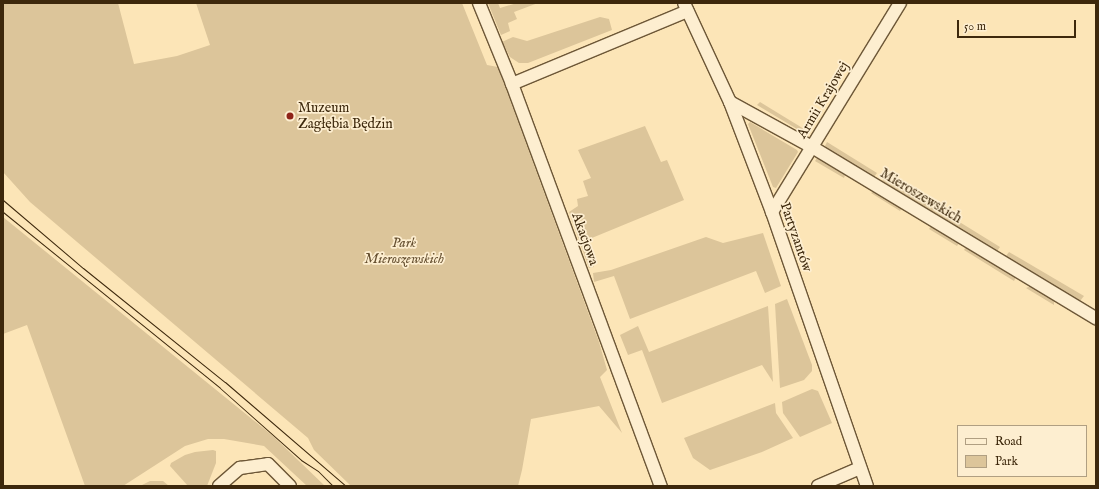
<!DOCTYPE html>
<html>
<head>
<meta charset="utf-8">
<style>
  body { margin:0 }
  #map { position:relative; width:1099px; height:489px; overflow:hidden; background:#fce5b7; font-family:"IM FELL English",serif }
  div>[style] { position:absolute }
  .green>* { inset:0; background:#dcc59a }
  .roads { filter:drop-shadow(1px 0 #6d5737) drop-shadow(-1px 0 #6d5737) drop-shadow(0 1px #6d5737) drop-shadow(0 -1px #6d5737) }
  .minor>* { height:12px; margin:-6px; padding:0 6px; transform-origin:6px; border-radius:6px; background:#fdeed0 }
  .tram>* { height:1px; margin:-0.5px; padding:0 0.5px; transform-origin:0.5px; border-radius:0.5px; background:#3d280c }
  .dots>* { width:11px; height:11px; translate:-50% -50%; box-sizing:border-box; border:2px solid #fdeed0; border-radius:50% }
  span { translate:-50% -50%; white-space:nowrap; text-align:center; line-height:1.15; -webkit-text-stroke:3.5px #fdeed0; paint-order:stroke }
  .street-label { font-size:14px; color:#3d280c }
  .poi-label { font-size:14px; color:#3d280c }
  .left { translate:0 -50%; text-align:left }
  .park-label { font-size:14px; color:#654f30; font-style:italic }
  .frame { position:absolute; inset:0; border:4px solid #3d280c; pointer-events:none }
  .legend { position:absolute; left:957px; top:425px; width:130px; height:52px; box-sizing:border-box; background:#fdeed0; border:1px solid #b09f82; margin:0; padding:5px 7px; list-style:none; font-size:12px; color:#3d280c }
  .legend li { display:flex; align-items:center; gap:8px; height:20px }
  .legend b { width:20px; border:1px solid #b09f82 }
  .scale { position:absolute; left:957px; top:20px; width:119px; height:18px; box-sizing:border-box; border:2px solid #3d280c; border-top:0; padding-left:5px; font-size:12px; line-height:14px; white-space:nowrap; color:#3d280c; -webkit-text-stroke:3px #fdeed0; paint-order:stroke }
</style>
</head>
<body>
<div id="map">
  <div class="green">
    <div style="clip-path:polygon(3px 3px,118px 3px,134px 64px,177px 56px,210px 45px,196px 3px,462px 3px,487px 65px,498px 67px,599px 342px,607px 370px,600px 377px,622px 433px,599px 406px,531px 419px,522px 470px,518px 486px,351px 486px,314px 450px,308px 438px,30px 202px,3px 172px)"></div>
    <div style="clip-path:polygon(488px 3px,498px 3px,500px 8px,517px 3px,538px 3px,514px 12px,517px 19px,508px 23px,510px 31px,501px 35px)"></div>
    <div style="clip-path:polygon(600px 17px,609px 19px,612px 30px,528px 63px,519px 63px,510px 57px,502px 42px,513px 37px,527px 41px)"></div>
    <div style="clip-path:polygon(760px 102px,809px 132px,807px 135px,757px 105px)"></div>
    <div style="clip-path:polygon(750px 122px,797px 150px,798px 152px,776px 188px,773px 187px,748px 124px)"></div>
    <div style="clip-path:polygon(645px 126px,661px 162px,667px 160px,684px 200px,587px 240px,594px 267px,589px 268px,569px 212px,578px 206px,577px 199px,588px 196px,583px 181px,591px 178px,578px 150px)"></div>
    <div style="clip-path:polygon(827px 142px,877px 173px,874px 177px,828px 149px,825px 146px)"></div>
    <div style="clip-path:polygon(817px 158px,845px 175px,844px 178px,815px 161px)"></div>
    <div style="clip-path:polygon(885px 176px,1000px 247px,997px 251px,882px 181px)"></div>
    <div style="clip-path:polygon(874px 191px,902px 208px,900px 211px,871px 193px)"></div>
    <div style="clip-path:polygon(3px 217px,273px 436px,325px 486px,307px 486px,264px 446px,224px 439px,208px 439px,185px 446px,123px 486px,85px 486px,27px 325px,3px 334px)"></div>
    <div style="clip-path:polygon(931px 226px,959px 243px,957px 246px,929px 229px)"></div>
    <div style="clip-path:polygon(763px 233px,781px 286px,765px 293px,756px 271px,630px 319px,614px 276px,594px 282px,593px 273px,611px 270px,706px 237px,723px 243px)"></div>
    <div style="clip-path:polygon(966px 247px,1016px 277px,1014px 281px,964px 250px)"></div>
    <div style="clip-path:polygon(1009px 252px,1084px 296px,1080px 301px,1006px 256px)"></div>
    <div style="clip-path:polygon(1031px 286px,1054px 301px,1054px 305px,1026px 288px)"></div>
    <div style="clip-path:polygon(787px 299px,812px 365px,812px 371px,804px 380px,780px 388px,775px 304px)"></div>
    <div style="clip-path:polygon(768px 306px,773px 382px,762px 365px,662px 403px,642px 350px,628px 355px,620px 335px,638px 326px,649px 352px)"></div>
    <div style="clip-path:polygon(812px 389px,818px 391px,832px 423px,800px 437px,783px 413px,782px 402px)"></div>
    <div style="clip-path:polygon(775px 403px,776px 413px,793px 438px,762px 452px,710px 470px,693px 458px,684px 438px)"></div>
    <div style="clip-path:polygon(213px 450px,216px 451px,216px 463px,207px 486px,188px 486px,170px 466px,171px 463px,185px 455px,195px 452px)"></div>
    <div style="clip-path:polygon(150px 481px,163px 481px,169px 486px,140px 486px)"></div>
  </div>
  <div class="roads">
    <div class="minor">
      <div style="left:479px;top:3px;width:87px;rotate:67.8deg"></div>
      <div style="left:512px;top:84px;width:429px;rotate:69.7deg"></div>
      <div style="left:684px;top:3px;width:109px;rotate:65.1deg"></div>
      <div style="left:730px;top:102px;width:118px;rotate:69.1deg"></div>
      <div style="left:772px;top:212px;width:290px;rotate:70.9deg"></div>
      <div style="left:512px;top:84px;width:190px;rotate:-22.6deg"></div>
      <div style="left:730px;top:102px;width:94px;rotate:28.8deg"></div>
      <div style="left:812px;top:147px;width:332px;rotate:31.1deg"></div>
      <div style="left:772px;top:212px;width:245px;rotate:-58.5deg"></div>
      <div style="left:219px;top:486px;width:28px;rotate:-41deg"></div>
      <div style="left:240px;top:468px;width:28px;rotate:-8deg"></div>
      <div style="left:268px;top:464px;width:31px;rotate:45deg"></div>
      <div style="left:818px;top:486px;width:46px;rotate:-23.2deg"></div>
    </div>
  </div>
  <div class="tram">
    <div style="left:3px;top:200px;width:105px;rotate:40.4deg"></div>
    <div style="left:83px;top:268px;width:182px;rotate:38.8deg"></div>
    <div style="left:225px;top:382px;width:160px;rotate:40.7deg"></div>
    <div style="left:3px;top:212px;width:279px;rotate:39deg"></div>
    <div style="left:220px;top:388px;width:108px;rotate:41.6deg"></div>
    <div style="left:301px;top:460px;width:20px;rotate:33deg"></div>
    <div style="left:318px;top:471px;width:21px;rotate:45deg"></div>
  </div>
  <div class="dots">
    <div style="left:290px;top:116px;background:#8f2418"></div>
  </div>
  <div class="street-label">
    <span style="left:823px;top:100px;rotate:-59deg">Armii Krajowej</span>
    <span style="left:921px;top:196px;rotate:31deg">Mieroszewskich</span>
    <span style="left:796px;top:237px;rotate:71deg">Partyzantów</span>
    <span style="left:585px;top:239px;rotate:70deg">Akacjowa</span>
  </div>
  <div class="poi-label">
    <span class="left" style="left:298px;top:116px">Muzeum<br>Zagłębia Będzin</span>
  </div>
  <div class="park-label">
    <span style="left:404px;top:251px">Park<br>Mieroszewskich</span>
  </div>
  <div class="frame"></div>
  <ul class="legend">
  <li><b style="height:5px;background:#fdeed0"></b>Road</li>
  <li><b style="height:11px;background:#dcc59a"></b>Park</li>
  </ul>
  <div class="scale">50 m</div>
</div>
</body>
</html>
